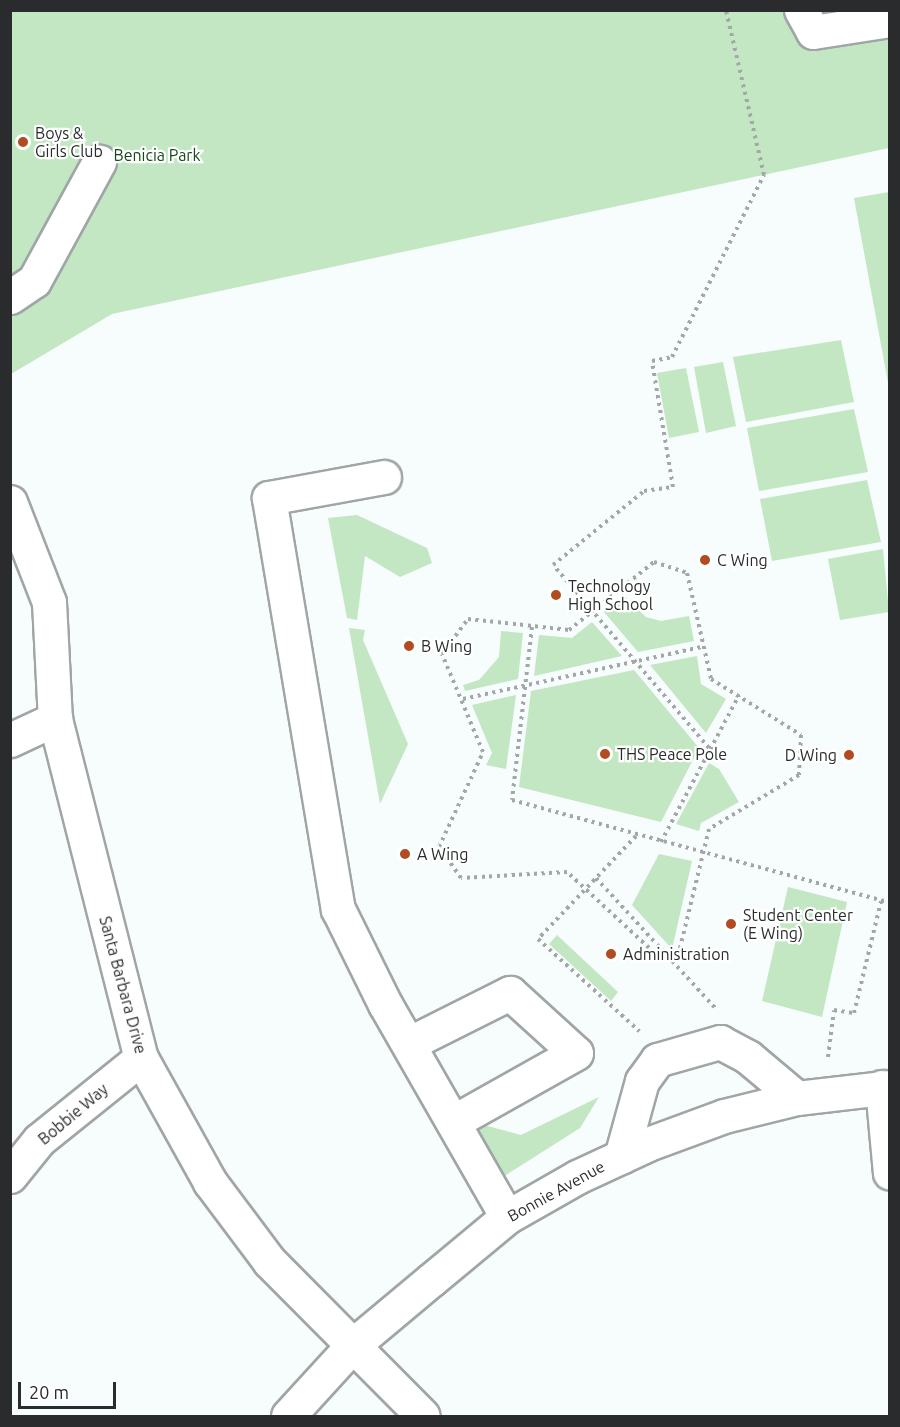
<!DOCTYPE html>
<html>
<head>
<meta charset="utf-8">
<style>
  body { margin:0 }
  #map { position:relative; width:900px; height:1427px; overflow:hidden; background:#f7fcfd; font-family:Ubuntu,sans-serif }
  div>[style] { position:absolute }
  .green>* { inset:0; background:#c3e6c3 }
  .path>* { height:4px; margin-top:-2px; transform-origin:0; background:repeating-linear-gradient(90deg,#a4a7a8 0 3px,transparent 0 7.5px) }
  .roads { filter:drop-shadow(2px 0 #a0a5a6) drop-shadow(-2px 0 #a0a5a6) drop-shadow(0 2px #a0a5a6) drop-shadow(0 -2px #a0a5a6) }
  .minor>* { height:33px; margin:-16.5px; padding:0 16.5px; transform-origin:16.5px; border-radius:16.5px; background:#fff }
  .dots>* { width:16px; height:16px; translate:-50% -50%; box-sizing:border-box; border:3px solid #fff; border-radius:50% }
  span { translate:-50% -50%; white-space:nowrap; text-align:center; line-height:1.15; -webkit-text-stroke:4.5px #fff; paint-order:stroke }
  .poi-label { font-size:16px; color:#292b2c }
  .left { translate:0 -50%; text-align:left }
  .right { translate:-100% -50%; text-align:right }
  .park-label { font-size:16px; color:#15471a }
  .street-label { font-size:16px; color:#292b2c }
  .frame { position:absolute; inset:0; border:12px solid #292b2c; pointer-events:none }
  .scale { position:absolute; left:18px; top:1382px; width:98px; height:27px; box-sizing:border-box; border:3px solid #292b2c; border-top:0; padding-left:8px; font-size:18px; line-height:21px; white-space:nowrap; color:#292b2c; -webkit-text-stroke:4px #fff; paint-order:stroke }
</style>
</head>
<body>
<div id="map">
  <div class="green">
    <div style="clip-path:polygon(10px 11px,889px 11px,889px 148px,112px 314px,11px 374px)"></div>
    <div style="clip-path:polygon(889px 192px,890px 192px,889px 388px,854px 198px)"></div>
    <div style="clip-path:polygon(841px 340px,854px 402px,746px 422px,733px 357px)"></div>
    <div style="clip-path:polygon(723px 362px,736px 426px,706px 433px,694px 367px)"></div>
    <div style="clip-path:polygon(686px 368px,699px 432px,669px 438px,657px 373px)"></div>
    <div style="clip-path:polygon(854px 409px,868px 472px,759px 491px,747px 428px)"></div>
    <div style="clip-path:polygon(867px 480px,881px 542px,772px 561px,760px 499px)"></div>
    <div style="clip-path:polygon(357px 515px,427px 548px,432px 563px,400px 577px,365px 556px,357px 620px,347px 618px,328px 518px)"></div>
    <div style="clip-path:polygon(883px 549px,889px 612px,840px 620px,828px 559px)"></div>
    <div style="clip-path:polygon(624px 596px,646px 617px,661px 621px,689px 616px,694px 641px,638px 652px,604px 612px)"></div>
    <div style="clip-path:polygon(592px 622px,622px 656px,534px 676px,539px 635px,572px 638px)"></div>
    <div style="clip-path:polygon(349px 628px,365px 630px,363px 640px,408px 744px,380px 804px)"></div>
    <div style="clip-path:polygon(501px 631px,523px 633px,518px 679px,465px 691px,463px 685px,479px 680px,499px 657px)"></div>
    <div style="clip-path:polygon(697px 656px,701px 684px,726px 699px,706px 733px,650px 665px)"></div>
    <div style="clip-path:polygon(634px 670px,699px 748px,661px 822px,519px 787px,531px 691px)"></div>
    <div style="clip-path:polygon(516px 695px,506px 769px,486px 765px,492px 753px,472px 705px)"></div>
    <div style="clip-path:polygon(709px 763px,719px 769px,739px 802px,701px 823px,699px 831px,676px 824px)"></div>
    <div style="clip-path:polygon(659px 854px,692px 861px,672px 949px,632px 905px)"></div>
    <div style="clip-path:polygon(788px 887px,847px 902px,822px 1017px,762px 1001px)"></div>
    <div style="clip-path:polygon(557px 935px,618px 992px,611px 1001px,549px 944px)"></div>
    <div style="clip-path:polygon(599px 1097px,580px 1128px,503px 1177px,477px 1130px,484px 1125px,521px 1135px)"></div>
  </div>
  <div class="path">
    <div style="left:654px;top:562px;width:35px;rotate:18deg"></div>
    <div style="left:687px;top:573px;width:109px;rotate:77.2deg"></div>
    <div style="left:711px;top:679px;width:106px;rotate:31.9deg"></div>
    <div style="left:801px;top:735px;width:40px;rotate:92.9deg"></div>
    <div style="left:799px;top:775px;width:105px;rotate:149deg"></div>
    <div style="left:709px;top:829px;width:127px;rotate:103.7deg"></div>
    <div style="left:679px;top:952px;width:20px;rotate:162deg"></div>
    <div style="left:660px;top:958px;width:127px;rotate:-137.2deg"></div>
    <div style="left:567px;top:872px;width:106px;rotate:176.8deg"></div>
    <div style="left:461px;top:878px;width:38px;rotate:-125deg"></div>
    <div style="left:439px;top:847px;width:105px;rotate:-65.1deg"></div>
    <div style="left:483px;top:752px;width:106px;rotate:-112.7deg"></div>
    <div style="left:442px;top:654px;width:44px;rotate:-53.4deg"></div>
    <div style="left:468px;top:619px;width:102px;rotate:6.2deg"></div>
    <div style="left:569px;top:630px;width:109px;rotate:-38.7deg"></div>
    <div style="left:532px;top:627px;width:174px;rotate:96.6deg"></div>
    <div style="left:512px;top:800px;width:392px;rotate:15.2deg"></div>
    <div style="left:463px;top:699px;width:244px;rotate:-12.3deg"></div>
    <div style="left:709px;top:748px;width:240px;rotate:-130.4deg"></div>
    <div style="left:553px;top:565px;width:117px;rotate:-39.1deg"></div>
    <div style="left:644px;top:491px;width:29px;rotate:-8deg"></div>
    <div style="left:673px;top:487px;width:128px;rotate:-99.5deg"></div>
    <div style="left:652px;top:361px;width:20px;rotate:-11deg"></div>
    <div style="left:672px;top:357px;width:204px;rotate:-63.2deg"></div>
    <div style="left:764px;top:175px;width:169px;rotate:-103deg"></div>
    <div style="left:636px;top:836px;width:142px;rotate:133.6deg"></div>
    <div style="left:538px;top:939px;width:137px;rotate:42.3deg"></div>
    <div style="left:661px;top:842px;width:166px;rotate:-62deg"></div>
    <div style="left:596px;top:878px;width:179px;rotate:47.5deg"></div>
    <div style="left:828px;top:1057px;width:47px;rotate:-82.7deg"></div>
    <div style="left:834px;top:1010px;width:20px;rotate:9deg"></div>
    <div style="left:854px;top:1013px;width:115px;rotate:-76.4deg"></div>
  </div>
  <div class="roads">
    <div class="minor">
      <div style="left:801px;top:10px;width:25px;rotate:61deg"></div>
      <div style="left:813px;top:32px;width:78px;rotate:-8.9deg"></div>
      <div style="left:10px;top:297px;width:29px;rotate:-34deg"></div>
      <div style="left:34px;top:281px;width:136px;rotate:-61.4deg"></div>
      <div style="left:384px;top:477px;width:117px;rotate:169.7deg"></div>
      <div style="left:269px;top:498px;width:417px;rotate:80.5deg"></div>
      <div style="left:338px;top:909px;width:106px;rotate:63.7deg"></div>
      <div style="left:385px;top:1004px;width:245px;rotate:60.2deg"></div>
      <div style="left:10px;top:502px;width:107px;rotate:68.7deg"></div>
      <div style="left:49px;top:602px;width:117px;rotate:87.1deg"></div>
      <div style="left:55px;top:719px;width:350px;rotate:75.8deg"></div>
      <div style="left:141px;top:1058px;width:142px;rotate:60.9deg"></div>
      <div style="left:210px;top:1182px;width:99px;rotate:53.2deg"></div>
      <div style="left:269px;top:1261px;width:218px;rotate:45.2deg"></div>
      <div style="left:10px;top:740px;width:50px;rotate:-25deg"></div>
      <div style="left:410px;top:1043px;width:112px;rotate:-26.6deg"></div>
      <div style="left:510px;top:993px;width:89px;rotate:42.3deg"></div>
      <div style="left:576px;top:1053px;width:141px;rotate:150.7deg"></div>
      <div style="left:882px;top:1087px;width:86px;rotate:84.7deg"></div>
      <div style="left:621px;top:1157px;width:79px;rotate:-74.6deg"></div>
      <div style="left:642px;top:1081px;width:26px;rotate:-54deg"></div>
      <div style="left:657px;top:1060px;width:66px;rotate:-15.9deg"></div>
      <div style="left:720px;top:1042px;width:32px;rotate:28deg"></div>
      <div style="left:748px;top:1057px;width:64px;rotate:39.9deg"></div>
      <div style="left:10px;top:1176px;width:46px;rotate:-51.1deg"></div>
      <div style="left:39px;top:1140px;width:131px;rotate:-38.8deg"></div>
      <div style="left:288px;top:1416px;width:95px;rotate:-47.6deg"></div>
      <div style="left:352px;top:1346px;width:103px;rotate:-39.9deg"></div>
      <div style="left:431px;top:1280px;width:99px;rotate:-39.7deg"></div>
      <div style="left:507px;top:1217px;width:81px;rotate:-29.7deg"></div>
      <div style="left:577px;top:1177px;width:78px;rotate:-24.9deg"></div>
      <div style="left:648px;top:1144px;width:81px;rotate:-20.2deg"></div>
      <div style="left:724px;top:1116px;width:75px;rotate:-13.9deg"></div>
      <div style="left:797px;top:1098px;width:94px;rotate:-6.7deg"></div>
    </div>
  </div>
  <div class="dots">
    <div style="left:23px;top:142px;background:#b14b21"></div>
    <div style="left:705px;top:560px;background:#b14b21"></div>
    <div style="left:556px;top:595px;background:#b14b21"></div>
    <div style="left:409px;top:646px;background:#b14b21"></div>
    <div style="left:605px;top:754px;background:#b14b21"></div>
    <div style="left:849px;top:755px;background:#b14b21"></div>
    <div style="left:405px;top:854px;background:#b14b21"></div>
    <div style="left:731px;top:924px;background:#b14b21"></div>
    <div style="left:611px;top:954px;background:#b14b21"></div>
  </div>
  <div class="poi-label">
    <span class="left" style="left:35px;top:142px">Boys &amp;<br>Girls Club</span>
    <span class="left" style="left:717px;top:560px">C Wing</span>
    <span class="left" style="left:568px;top:595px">Technology<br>High School</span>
    <span class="left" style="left:421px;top:646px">B Wing</span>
    <span class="left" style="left:617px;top:754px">THS Peace Pole</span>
    <span class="right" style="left:837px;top:755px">D Wing</span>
    <span class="left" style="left:417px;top:854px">A Wing</span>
    <span class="left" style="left:743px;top:924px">Student Center<br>(E Wing)</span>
    <span class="left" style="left:623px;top:954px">Administration</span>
  </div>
  <div class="park-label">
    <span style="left:157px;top:155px">Benicia Park</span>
  </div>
  <div class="street-label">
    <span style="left:123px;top:985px;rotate:75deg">Santa Barbara Drive</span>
    <span style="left:73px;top:1114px;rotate:-40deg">Bobbie Way</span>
    <span style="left:556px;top:1191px;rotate:-29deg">Bonnie Avenue</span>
  </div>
  <div class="frame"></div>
  <div class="scale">20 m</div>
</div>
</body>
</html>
